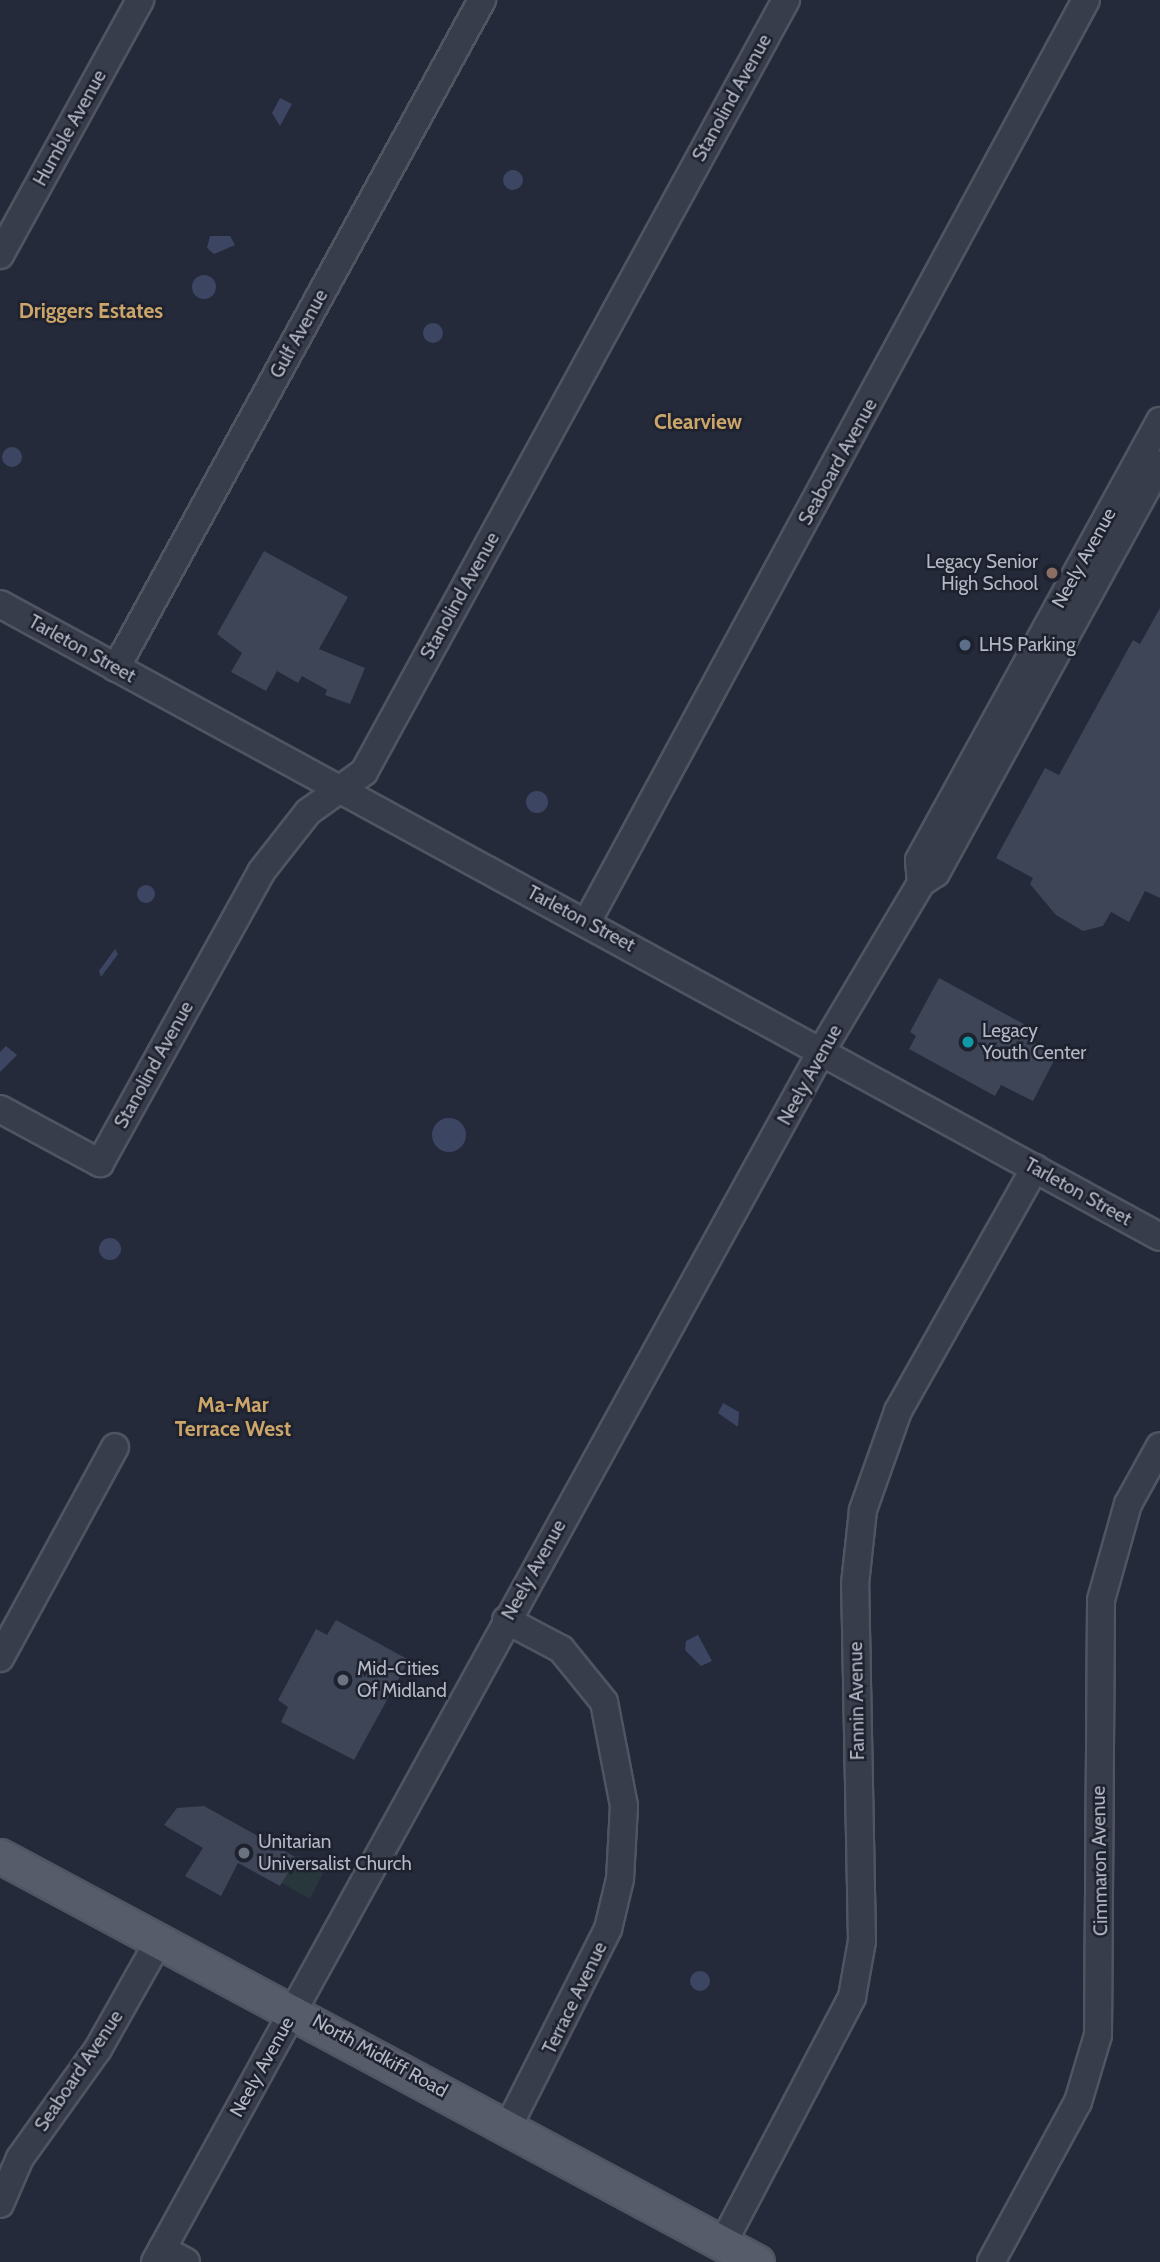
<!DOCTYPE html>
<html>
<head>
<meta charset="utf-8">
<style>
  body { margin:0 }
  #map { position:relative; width:1160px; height:2262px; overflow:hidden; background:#252a3a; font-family:Cabin,sans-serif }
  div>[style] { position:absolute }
  .green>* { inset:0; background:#28373c }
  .water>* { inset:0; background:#3c4562 }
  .round { border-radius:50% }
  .building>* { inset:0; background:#3e4557 }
  .roads { filter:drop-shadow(2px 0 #515562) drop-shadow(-2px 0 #515562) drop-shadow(0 2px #515562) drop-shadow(0 -2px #515562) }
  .minor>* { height:26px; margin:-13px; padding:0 13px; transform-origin:13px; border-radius:13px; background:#383d4b }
  .major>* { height:33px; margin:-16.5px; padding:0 16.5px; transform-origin:16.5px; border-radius:16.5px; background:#565c6a }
  .dots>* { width:19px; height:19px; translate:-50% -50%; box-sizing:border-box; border:4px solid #1e222f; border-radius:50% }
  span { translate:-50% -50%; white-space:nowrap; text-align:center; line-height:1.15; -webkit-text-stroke:5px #1e222f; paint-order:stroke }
  .street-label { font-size:19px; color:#b4b8c6 }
  .poi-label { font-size:19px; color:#b4b8c6 }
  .right { translate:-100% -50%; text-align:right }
  .left { translate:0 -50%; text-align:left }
  .neighbourhood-label { font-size:21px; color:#cba56a; font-weight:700 }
</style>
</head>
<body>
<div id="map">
  <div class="green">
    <div style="clip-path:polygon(298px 1855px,324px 1871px,310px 1899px,282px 1883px)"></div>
  </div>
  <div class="water">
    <div style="clip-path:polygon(280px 98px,292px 104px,280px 126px,272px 113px)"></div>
    <div class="round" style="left:503px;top:170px;width:20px;height:20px"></div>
    <div style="clip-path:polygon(210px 236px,230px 236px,235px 245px,214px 254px,207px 248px)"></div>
    <div class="round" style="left:192px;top:275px;width:24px;height:24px"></div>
    <div class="round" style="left:423px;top:323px;width:20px;height:20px"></div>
    <div class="round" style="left:2px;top:447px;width:20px;height:20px"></div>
    <div class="round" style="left:526px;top:791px;width:22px;height:22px"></div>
    <div class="round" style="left:137px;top:885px;width:18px;height:18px"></div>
    <div style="clip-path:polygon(115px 949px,118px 954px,101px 977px,99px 971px)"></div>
    <div style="clip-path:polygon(6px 1046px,17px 1055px,0 1072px,0 1052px)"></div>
    <div class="round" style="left:432px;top:1118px;width:34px;height:34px"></div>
    <div class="round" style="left:99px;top:1238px;width:22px;height:22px"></div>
    <div style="clip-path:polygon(723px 1403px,739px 1412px,738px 1427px,718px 1413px)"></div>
    <div style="clip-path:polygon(698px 1635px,712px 1661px,701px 1666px,685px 1650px,686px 1641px)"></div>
    <div class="round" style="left:690px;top:1971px;width:20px;height:20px"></div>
  </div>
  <div class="building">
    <div style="clip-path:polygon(264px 551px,348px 597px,319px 649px,365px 668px,350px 704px,325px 695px,327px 690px,302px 676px,298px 683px,277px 671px,266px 691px,231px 672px,242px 653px,217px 634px)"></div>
    <div style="clip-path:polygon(1160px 608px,1160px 898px,1145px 891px,1129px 922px,1111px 912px,1103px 926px,1083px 931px,1056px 915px,1030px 884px,1033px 878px,996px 858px,1045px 768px,1059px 775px,1133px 640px,1140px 644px)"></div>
    <div style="clip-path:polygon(939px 978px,1031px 1028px,1026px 1038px,1057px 1055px,1033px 1101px,1001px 1085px,995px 1096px,909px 1049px,916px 1036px,910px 1032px)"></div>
    <div style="clip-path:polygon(336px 1620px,409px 1660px,354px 1760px,281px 1722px,288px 1707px,278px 1700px,316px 1629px,327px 1635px)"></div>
    <div style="clip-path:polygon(204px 1806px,297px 1858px,280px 1886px,238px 1863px,221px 1896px,185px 1876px,203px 1848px,164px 1825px,177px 1808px)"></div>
  </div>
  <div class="roads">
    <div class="minor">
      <div style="left:0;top:255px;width:291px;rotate:-61.2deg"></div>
      <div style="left:0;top:604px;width:1321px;rotate:28.62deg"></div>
      <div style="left:116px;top:668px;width:762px;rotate:-61.28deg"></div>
      <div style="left:921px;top:883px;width:23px;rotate:-95deg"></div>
      <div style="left:919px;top:860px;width:501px;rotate:-61.23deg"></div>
      <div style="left:587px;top:922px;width:1048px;rotate:-61.58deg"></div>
      <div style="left:0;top:1109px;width:114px;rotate:28.4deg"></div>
      <div style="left:100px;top:1163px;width:333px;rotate:-61deg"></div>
      <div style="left:261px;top:872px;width:76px;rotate:-51.9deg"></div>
      <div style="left:308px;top:812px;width:69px;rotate:-35.5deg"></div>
      <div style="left:364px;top:772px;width:880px;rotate:-61.34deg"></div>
      <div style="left:506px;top:1620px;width:62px;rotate:27.8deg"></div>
      <div style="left:561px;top:1649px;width:68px;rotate:50.9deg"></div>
      <div style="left:604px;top:1702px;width:106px;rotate:79.1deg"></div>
      <div style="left:624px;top:1806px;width:73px;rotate:93.1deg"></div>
      <div style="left:620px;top:1879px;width:51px;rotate:103.5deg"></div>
      <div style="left:608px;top:1929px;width:222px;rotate:116.8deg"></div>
      <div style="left:0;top:1658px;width:240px;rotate:-61.4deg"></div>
      <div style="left:0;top:2204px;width:50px;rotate:-66.5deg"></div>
      <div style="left:20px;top:2158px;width:134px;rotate:-54.4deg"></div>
      <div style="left:98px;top:2049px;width:126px;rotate:-60.6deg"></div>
      <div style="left:723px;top:2243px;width:278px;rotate:-62.3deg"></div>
      <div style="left:852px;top:1997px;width:57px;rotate:-79.9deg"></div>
      <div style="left:862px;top:1941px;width:357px;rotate:-91.1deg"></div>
      <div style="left:855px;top:1584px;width:74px;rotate:-83.8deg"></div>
      <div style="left:863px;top:1510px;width:105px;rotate:-70.5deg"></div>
      <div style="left:898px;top:1411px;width:279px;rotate:-60.6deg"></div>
      <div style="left:162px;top:2249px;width:27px;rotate:28deg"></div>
      <div style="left:155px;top:2262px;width:1383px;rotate:-61.17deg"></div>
      <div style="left:822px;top:1050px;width:194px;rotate:-59.3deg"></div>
      <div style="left:921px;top:883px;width:18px;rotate:-34deg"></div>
      <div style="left:936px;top:873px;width:466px;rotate:-61.3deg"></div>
      <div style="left:991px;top:2262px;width:182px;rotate:-61.5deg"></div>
      <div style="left:1078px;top:2102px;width:70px;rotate:-73.4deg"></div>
      <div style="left:1098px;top:2035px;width:435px;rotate:-89.6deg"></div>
      <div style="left:1101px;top:1600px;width:100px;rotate:-74.3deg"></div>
      <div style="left:1128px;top:1504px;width:66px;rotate:-61.1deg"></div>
    </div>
    <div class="major">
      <div style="left:0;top:1856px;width:859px;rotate:28.21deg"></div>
    </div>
  </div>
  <div class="dots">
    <div style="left:1052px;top:573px;background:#8d6e63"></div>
    <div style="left:965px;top:645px;background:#5c6f8a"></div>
    <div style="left:968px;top:1042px;background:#0f9aa8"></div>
    <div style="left:343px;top:1680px;background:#6b7280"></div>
    <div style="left:244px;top:1853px;background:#6b7280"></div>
  </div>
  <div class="street-label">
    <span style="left:732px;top:98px;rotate:-61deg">Stanolind Avenue</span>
    <span style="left:70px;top:128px;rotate:-61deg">Humble Avenue</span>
    <span style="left:299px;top:334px;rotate:-61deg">Gulf Avenue</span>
    <span style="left:838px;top:462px;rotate:-61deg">Seaboard Avenue</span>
    <span style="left:1084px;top:558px;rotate:-61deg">Neely Avenue</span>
    <span style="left:460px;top:596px;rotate:-61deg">Stanolind Avenue</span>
    <span style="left:82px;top:649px;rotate:29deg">Tarleton Street</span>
    <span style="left:581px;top:919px;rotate:28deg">Tarleton Street</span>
    <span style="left:154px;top:1065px;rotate:-61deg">Stanolind Avenue</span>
    <span style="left:810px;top:1075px;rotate:-61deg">Neely Avenue</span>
    <span style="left:1078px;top:1192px;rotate:29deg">Tarleton Street</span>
    <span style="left:534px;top:1570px;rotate:-61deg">Neely Avenue</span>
    <span style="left:857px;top:1701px;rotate:-91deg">Fannin Avenue</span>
    <span style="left:1100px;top:1861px;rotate:-91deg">Cimmaron Avenue</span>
    <span style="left:575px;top:1998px;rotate:-64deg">Terrace Avenue</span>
    <span style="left:380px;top:2056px;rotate:29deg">North Midkiff Road</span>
    <span style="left:262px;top:2067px;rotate:-61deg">Neely Avenue</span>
    <span style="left:79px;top:2071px;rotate:-56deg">Seaboard Avenue</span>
  </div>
  <div class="poi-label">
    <span class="right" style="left:1038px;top:573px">Legacy Senior<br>High School</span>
    <span class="left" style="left:979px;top:645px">LHS Parking</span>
    <span class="left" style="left:982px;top:1042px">Legacy<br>Youth Center</span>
    <span class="left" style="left:357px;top:1680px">Mid-Cities<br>Of Midland</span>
    <span class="left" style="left:258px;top:1853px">Unitarian<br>Universalist Church</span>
  </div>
  <div class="neighbourhood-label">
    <span style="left:91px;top:311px">Driggers Estates</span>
    <span style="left:698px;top:422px">Clearview</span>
    <span style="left:233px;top:1417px">Ma-Mar<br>Terrace West</span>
  </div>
</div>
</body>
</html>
